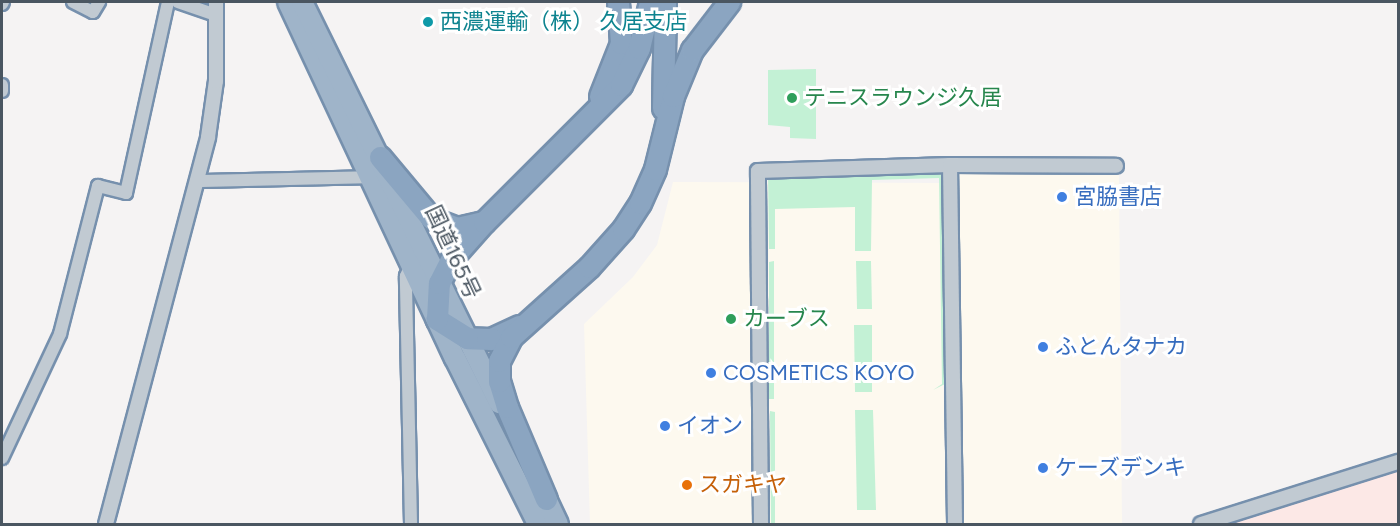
<!DOCTYPE html>
<html>
<head>
<meta charset="utf-8">
<style>
  body { margin:0 }
  #map { position:relative; width:1400px; height:526px; overflow:hidden; background:#f5f3f3; font-family:Figtree,"Noto Sans JP",sans-serif }
  div>[style] { position:absolute }
  .commercial>* { inset:0; background:#fdf9ef }
  .medical>* { inset:0; background:#fce8e6 }
  .green>* { inset:0; background:#c3f1d5 }
  .roads { filter:drop-shadow(2px 0 #7690ad) drop-shadow(-2px 0 #7690ad) drop-shadow(0 2px #7690ad) drop-shadow(0 -2px #7690ad) }
  .minor>* { height:12px; margin:-6px; padding:0 6px; transform-origin:6px; border-radius:6px; background:#c1cad2 }
  .tertiary>* { height:14px; margin:-7px; padding:0 7px; transform-origin:7px; border-radius:7px; background:#c1cad2 }
  .trunk>* { height:20px; margin:-10px; padding:0 10px; transform-origin:10px; border-radius:10px; background:#9fb4c9 }
  .motorway>* { height:21px; margin:-10.5px; padding:0 10.5px; transform-origin:10.5px; border-radius:10.5px; background:#8ba5c1 }
  .dots>* { width:16px; height:16px; translate:-50% -50%; box-sizing:border-box; border:3px solid #fff; border-radius:50% }
  span { translate:-50% -50%; white-space:nowrap; text-align:center; line-height:1.15; -webkit-text-stroke:6px #fff; paint-order:stroke }
  .culture-label { font-size:22px; color:#0d838f }
  .left { translate:0 -50%; text-align:left }
  .leisure-label { font-size:22px; color:#27864d }
  .shop-label { font-size:22px; color:#366cbe }
  .street-label { font-size:22px; color:#4a5661 }
  .food-label { font-size:22px; color:#c56008 }
  .frame { position:absolute; inset:0; border:3px solid #4a5661; pointer-events:none }
</style>
</head>
<body>
<div id="map">
  <div class="commercial">
    <div style="clip-path:polygon(1030px 172px,1119px 174px,1122px 524px,963px 524px,957px 174px)"></div>
    <div style="clip-path:polygon(673px 182px,940px 183px,946px 524px,590px 524px,584px 324px,633px 277px,657px 245px)"></div>
  </div>
  <div class="medical">
    <div style="clip-path:polygon(1398px 464px,1398px 524px,1203px 524px)"></div>
  </div>
  <div class="green">
    <div style="clip-path:polygon(816px 69px,816px 139px,790px 138px,790px 127px,768px 125px,768px 70px)"></div>
    <div style="clip-path:polygon(947px 170px,951px 378px,945px 378px,945px 384px,933px 390px,942px 384px,939px 178px,872px 180px,871px 251px,855px 251px,855px 207px,775px 209px,775px 249px,769px 249px,768px 174px)"></div>
    <div style="clip-path:polygon(774px 261px,774px 399px,769px 399px,769px 262px)"></div>
    <div style="clip-path:polygon(856px 261px,871px 261px,872px 309px,857px 309px)"></div>
    <div style="clip-path:polygon(854px 325px,872px 325px,872px 392px,855px 392px)"></div>
    <div style="clip-path:polygon(855px 410px,873px 410px,876px 510px,857px 510px)"></div>
    <div style="clip-path:polygon(770px 411px,775px 412px,775px 524px,771px 524px)"></div>
  </div>
  <div class="roads">
    <div class="minor">
      <div style="left:73px;top:2px;width:22px;rotate:27deg"></div>
      <div style="left:93px;top:12px;width:12px;rotate:-59deg"></div>
      <div style="left:178px;top:2px;width:40px;rotate:18.9deg"></div>
      <div style="left:2px;top:4px;width:2px;rotate:-63deg"></div>
      <div style="left:2px;top:85px;width:6px;rotate:90deg"></div>
      <div style="left:197px;top:181px;width:174px;rotate:-1.3deg"></div>
      <div style="left:2px;top:458px;width:137px;rotate:-64.9deg"></div>
      <div style="left:60px;top:334px;width:153px;rotate:-75.6deg"></div>
      <div style="left:98px;top:186px;width:29px;rotate:14deg"></div>
      <div style="left:126px;top:193px;width:196px;rotate:-77.6deg"></div>
      <div style="left:411px;top:524px;width:248px;rotate:-91.2deg"></div>
      <div style="left:406px;top:276px;width:14px;rotate:-65deg"></div>
    </div>
    <div class="tertiary">
      <div style="left:950px;top:165px;width:359px;rotate:89.2deg"></div>
      <div style="left:106px;top:524px;width:400px;rotate:-75.2deg"></div>
      <div style="left:208px;top:137px;width:57px;rotate:-81.9deg"></div>
      <div style="left:216px;top:81px;width:79px;rotate:-90deg"></div>
      <div style="left:761px;top:524px;width:353px;rotate:-90.5deg"></div>
      <div style="left:758px;top:171px;width:192px;rotate:-1.8deg"></div>
      <div style="left:950px;top:165px;width:166px;rotate:0.3deg"></div>
      <div style="left:1201px;top:524px;width:207px;rotate:-17.5deg"></div>
    </div>
    <div class="trunk">
      <div style="left:288px;top:2px;width:393px;rotate:64.9deg"></div>
      <div style="left:455px;top:358px;width:186px;rotate:63.4deg"></div>
      <div style="left:302px;top:2px;width:447px;rotate:63.8deg"></div>
      <div style="left:540px;top:486px;width:42px;rotate:64.7deg"></div>
    </div>
    <div class="motorway">
      <div style="left:600px;top:96px;width:57px;rotate:-68.4deg"></div>
      <div style="left:621px;top:43px;width:41px;rotate:-94.2deg"></div>
      <div style="left:663px;top:108px;width:106px;rotate:-88.9deg"></div>
      <div style="left:380px;top:157px;width:80px;rotate:50.1deg"></div>
      <div style="left:431px;top:218px;width:28px;rotate:21deg"></div>
      <div style="left:457px;top:228px;width:28px;rotate:-13deg"></div>
      <div style="left:519px;top:326px;width:31px;rotate:155deg"></div>
      <div style="left:491px;top:339px;width:24px;rotate:-178deg"></div>
      <div style="left:467px;top:338px;width:36px;rotate:-148deg"></div>
      <div style="left:437px;top:319px;width:36px;rotate:-87deg"></div>
      <div style="left:439px;top:283px;width:28px;rotate:-63deg"></div>
      <div style="left:452px;top:258px;width:48px;rotate:-48.4deg"></div>
      <div style="left:484px;top:222px;width:194px;rotate:-45deg"></div>
      <div style="left:621px;top:85px;width:41px;rotate:-64.1deg"></div>
      <div style="left:639px;top:48px;width:47px;rotate:-76.6deg"></div>
      <div style="left:546px;top:499px;width:100px;rotate:-113deg"></div>
      <div style="left:507px;top:407px;width:27px;rotate:-107deg"></div>
      <div style="left:499px;top:381px;width:20px;rotate:-90deg"></div>
      <div style="left:499px;top:361px;width:27px;rotate:-63deg"></div>
      <div style="left:511px;top:337px;width:105px;rotate:-41.9deg"></div>
      <div style="left:589px;top:267px;width:51px;rotate:-48.2deg"></div>
      <div style="left:623px;top:229px;width:31px;rotate:-57deg"></div>
      <div style="left:640px;top:203px;width:37px;rotate:-66deg"></div>
      <div style="left:655px;top:169px;width:75px;rotate:-76.1deg"></div>
      <div style="left:673px;top:96px;width:50px;rotate:-67.6deg"></div>
      <div style="left:692px;top:50px;width:61px;rotate:-52.4deg"></div>
    </div>
  </div>
  <div class="dots">
    <div style="left:428px;top:22px;background:#0f9aa8"></div>
    <div style="left:792px;top:98px;background:#2e9e5b"></div>
    <div style="left:1062px;top:197px;background:#3f7fe0"></div>
    <div style="left:731px;top:319px;background:#2e9e5b"></div>
    <div style="left:1043px;top:347px;background:#3f7fe0"></div>
    <div style="left:711px;top:373px;background:#3f7fe0"></div>
    <div style="left:665px;top:426px;background:#3f7fe0"></div>
    <div style="left:1043px;top:468px;background:#3f7fe0"></div>
    <div style="left:687px;top:485px;background:#e8710a"></div>
  </div>
  <div class="culture-label">
    <span class="left" style="left:440px;top:22px">西濃運輸（株） 久居支店</span>
  </div>
  <div class="leisure-label">
    <span class="left" style="left:804px;top:98px">テニスラウンジ久居</span>
    <span class="left" style="left:743px;top:319px">カーブス</span>
  </div>
  <div class="shop-label">
    <span class="left" style="left:1074px;top:197px">宮脇書店</span>
    <span class="left" style="left:1055px;top:347px">ふとんタナカ</span>
    <span class="left" style="left:723px;top:373px">COSMETICS KOYO</span>
    <span class="left" style="left:677px;top:426px">イオン</span>
    <span class="left" style="left:1055px;top:468px">ケーズデンキ</span>
  </div>
  <div class="street-label">
    <span style="left:453px;top:252px;rotate:65deg">国道165号</span>
  </div>
  <div class="food-label">
    <span class="left" style="left:699px;top:485px">スガキヤ</span>
  </div>
  <div class="frame"></div>
</div>
</body>
</html>
